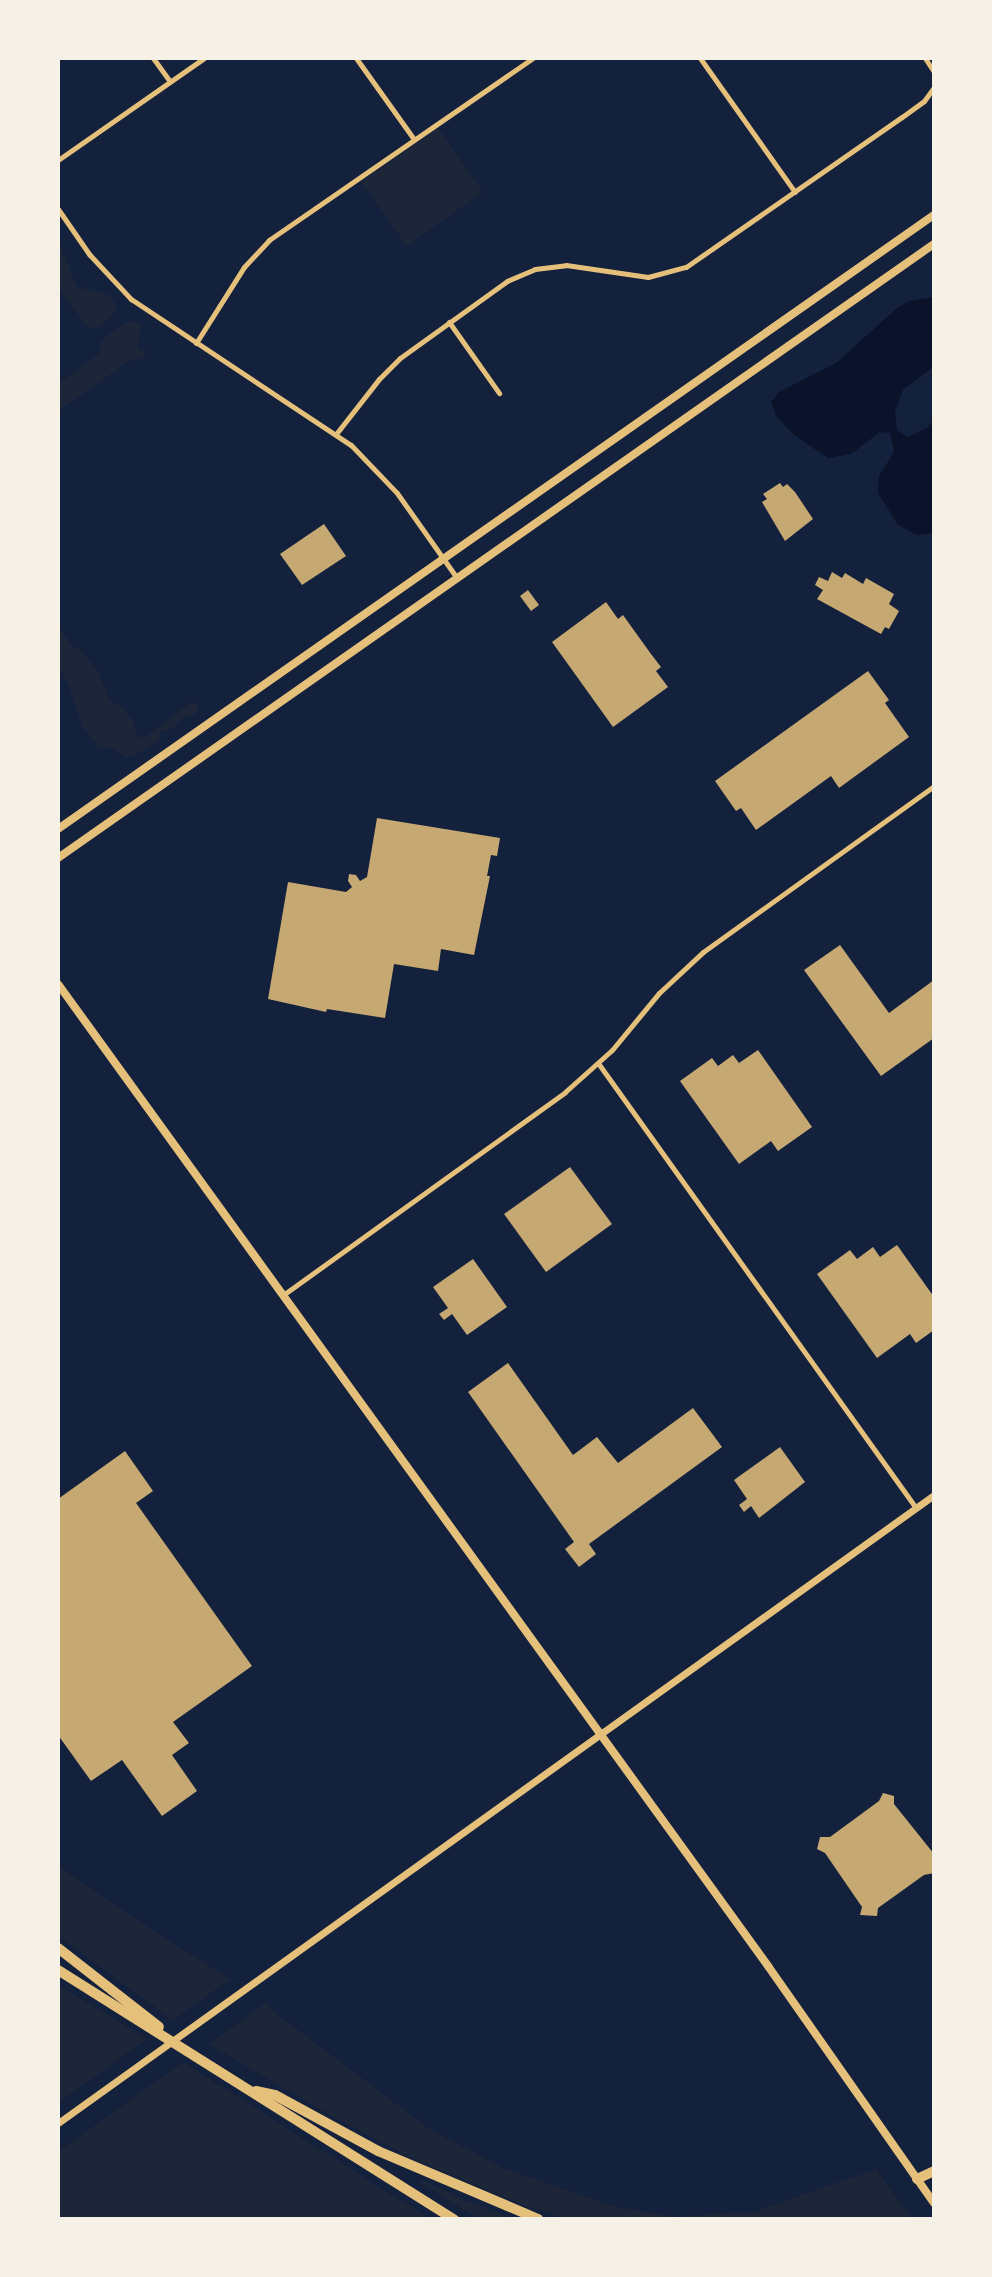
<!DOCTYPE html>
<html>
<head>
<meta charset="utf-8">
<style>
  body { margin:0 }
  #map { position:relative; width:992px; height:2277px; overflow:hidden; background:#14213d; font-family:"Space Grotesk",sans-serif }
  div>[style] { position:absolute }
  .green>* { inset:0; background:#1d2539 }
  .water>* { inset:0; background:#0b132b }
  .building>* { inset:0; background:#c6a872 }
  .minor>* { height:5px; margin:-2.5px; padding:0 2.5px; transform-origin:2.5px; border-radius:2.5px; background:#e5c07b }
  .tertiary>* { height:7px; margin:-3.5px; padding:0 3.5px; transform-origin:3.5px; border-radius:3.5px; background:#e5c07b }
  .secondary>* { height:8px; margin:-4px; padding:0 4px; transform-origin:4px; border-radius:4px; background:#e5c07b }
  .motorway>* { height:10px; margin:-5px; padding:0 5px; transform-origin:5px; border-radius:5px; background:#e5c07b }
  span { translate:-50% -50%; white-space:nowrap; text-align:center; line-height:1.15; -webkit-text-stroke:5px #f6f1e7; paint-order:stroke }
  .frame { position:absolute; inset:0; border:60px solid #f6f1e7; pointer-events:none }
</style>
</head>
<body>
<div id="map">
  <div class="green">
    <div style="clip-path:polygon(438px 128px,483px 192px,407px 246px,361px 182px)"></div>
    <div style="clip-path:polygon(58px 240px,77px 287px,109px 295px,118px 307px,111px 317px,98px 327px,89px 328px,58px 289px)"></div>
    <div style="clip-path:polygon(129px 321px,137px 322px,142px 328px,137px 345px,140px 350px,148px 351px,142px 359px,132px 359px,58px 411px,58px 384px,99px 354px,100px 344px,105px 337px)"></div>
    <div style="clip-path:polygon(58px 625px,72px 646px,81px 651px,97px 670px,110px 700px,123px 708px,132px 720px,138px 737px,146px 737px,192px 701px,197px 704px,198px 710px,193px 716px,182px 718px,174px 728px,160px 732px,159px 740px,136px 755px,127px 758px,111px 747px,99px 747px,82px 726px,69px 686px,58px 664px)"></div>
    <div style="clip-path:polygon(58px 1866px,149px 1928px,230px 1979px,173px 2020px,58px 1936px)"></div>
    <div style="clip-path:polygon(58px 1985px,147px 2039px,58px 2103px)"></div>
    <div style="clip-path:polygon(266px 2003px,274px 2012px,431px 2130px,507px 2170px,613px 2206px,674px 2217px,757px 2211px,876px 2169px,912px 2219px,567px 2219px,523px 2205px,405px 2155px,321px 2110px,209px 2044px)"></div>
    <div style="clip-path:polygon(183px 2062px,385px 2191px,431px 2219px,58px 2219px,58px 2152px)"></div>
    <div style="clip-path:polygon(422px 2180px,464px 2200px,513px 2219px,478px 2219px,420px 2182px)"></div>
  </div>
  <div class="water">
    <div style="clip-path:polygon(934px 297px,934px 366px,903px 390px,895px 411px,897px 430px,908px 437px,927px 428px,934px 419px,934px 533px,917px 535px,898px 525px,878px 493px,879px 476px,894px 452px,890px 433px,880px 432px,851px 454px,828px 458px,794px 435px,776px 416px,771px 402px,779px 392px,836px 363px,897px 308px,909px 301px)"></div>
  </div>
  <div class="building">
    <div style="clip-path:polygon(780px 483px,783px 487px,787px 484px,795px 492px,813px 519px,785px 541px,762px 502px,767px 499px,763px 494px)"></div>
    <div style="clip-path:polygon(324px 524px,346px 556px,302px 585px,280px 554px)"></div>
    <div style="clip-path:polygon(832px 572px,842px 578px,845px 573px,863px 584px,866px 578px,894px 594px,889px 604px,899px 611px,889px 629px,885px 627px,881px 634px,817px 599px,823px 590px,815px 585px,819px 577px,828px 581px)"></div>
    <div style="clip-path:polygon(528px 590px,539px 605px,531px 611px,520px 596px)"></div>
    <div style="clip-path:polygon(606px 602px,618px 619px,623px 615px,651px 654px,661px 667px,656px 671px,668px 687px,613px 727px,552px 642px)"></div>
    <div style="clip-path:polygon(868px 671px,889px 700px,885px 703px,909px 737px,839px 788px,831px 776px,756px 830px,741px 808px,736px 811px,715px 781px)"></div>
    <div style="clip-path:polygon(377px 818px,500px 838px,497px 856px,491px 855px,487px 876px,490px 876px,474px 955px,441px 949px,438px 971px,394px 964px,385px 1018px,327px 1009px,326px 1012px,268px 999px,288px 882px,346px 892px,352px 887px,348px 881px,349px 874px,356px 875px,360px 881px,367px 877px)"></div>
    <div style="clip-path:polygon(840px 945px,889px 1013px,934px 980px,934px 1038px,881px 1076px,804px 970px)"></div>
    <div style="clip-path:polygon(758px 1050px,812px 1127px,778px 1151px,771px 1141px,739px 1164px,680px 1081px,712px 1058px,718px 1066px,733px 1055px,739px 1063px)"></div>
    <div style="clip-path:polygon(570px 1167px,612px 1224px,546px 1272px,504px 1214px)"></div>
    <div style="clip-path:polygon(897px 1245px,934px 1297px,934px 1330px,916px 1343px,910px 1334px,877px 1358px,817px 1274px,850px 1250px,857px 1259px,873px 1247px,880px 1257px)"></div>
    <div style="clip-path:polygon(473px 1259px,507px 1307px,467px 1335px,452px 1314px,444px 1320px,439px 1314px,448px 1308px,433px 1287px)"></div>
    <div style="clip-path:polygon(508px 1363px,573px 1455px,597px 1437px,618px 1463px,693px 1408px,722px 1447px,589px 1544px,596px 1554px,579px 1567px,565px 1549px,574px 1542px,468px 1392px)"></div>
    <div style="clip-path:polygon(780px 1447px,805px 1482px,759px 1518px,751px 1506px,744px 1512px,739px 1505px,747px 1499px,734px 1480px)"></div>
    <div style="clip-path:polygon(125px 1451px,153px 1491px,136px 1503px,252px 1666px,173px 1722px,189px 1743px,172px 1755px,197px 1791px,162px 1816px,122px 1760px,91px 1781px,58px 1735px,58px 1499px)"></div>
    <div style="clip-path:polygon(883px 1793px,894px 1796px,894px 1804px,934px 1854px,934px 1873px,924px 1875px,878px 1908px,877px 1916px,860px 1915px,862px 1907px,825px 1853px,817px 1849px,820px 1837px,830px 1837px,879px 1801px)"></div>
  </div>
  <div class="minor">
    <div style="left:153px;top:58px;width:29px;rotate:54deg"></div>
    <div style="left:356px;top:58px;width:98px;rotate:54.5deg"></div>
    <div style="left:700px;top:58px;width:164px;rotate:54.7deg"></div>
    <div style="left:925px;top:58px;width:17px;rotate:57deg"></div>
    <div style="left:58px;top:160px;width:178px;rotate:-34.9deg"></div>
    <div style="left:58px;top:209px;width:55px;rotate:55.4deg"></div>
    <div style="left:89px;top:254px;width:62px;rotate:47deg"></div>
    <div style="left:131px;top:299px;width:264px;rotate:33.6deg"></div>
    <div style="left:351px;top:445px;width:66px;rotate:46.2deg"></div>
    <div style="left:397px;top:493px;width:104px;rotate:54.8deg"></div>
    <div style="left:449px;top:322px;width:87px;rotate:54.8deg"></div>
    <div style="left:196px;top:343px;width:90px;rotate:-57.7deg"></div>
    <div style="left:244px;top:267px;width:37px;rotate:-47deg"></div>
    <div style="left:269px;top:240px;width:321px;rotate:-34.6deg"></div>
    <div style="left:336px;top:434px;width:70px;rotate:-52deg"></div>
    <div style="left:379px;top:379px;width:30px;rotate:-45deg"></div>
    <div style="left:400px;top:358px;width:132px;rotate:-35.7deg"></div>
    <div style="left:507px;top:281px;width:30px;rotate:-23deg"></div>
    <div style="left:535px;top:269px;width:31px;rotate:-7deg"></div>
    <div style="left:566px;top:265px;width:83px;rotate:8.3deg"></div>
    <div style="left:648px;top:277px;width:39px;rotate:-15deg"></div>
    <div style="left:686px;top:267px;width:263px;rotate:-34.8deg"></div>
    <div style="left:902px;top:117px;width:27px;rotate:-36deg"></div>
    <div style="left:924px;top:101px;width:17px;rotate:-54deg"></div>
    <div style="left:598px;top:1063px;width:547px;rotate:54.45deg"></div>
    <div style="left:283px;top:1295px;width:347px;rotate:-35.7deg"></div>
    <div style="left:565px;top:1092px;width:63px;rotate:-41.8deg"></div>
    <div style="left:612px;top:1050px;width:74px;rotate:-50.5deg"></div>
    <div style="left:659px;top:993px;width:60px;rotate:-43deg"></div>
    <div style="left:703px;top:952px;width:284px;rotate:-35.7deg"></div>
  </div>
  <div class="tertiary">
    <div style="left:58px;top:2123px;width:1078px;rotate:-35.64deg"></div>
  </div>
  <div class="secondary">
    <div style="left:58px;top:829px;width:1070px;rotate:-35.03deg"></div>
    <div style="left:58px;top:858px;width:1070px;rotate:-35.03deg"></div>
    <div style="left:58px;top:984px;width:1212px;rotate:54.13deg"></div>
    <div style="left:768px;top:1966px;width:289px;rotate:55deg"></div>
  </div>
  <div class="motorway">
    <div style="left:58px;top:1948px;width:128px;rotate:38deg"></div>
    <div style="left:58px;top:1970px;width:468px;rotate:32.2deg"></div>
    <div style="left:256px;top:2091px;width:19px;rotate:12deg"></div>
    <div style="left:275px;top:2095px;width:117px;rotate:28.5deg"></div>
    <div style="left:378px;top:2151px;width:174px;rotate:23deg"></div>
    <div style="left:917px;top:2179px;width:19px;rotate:-25deg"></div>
  </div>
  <div class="frame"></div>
</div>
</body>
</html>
